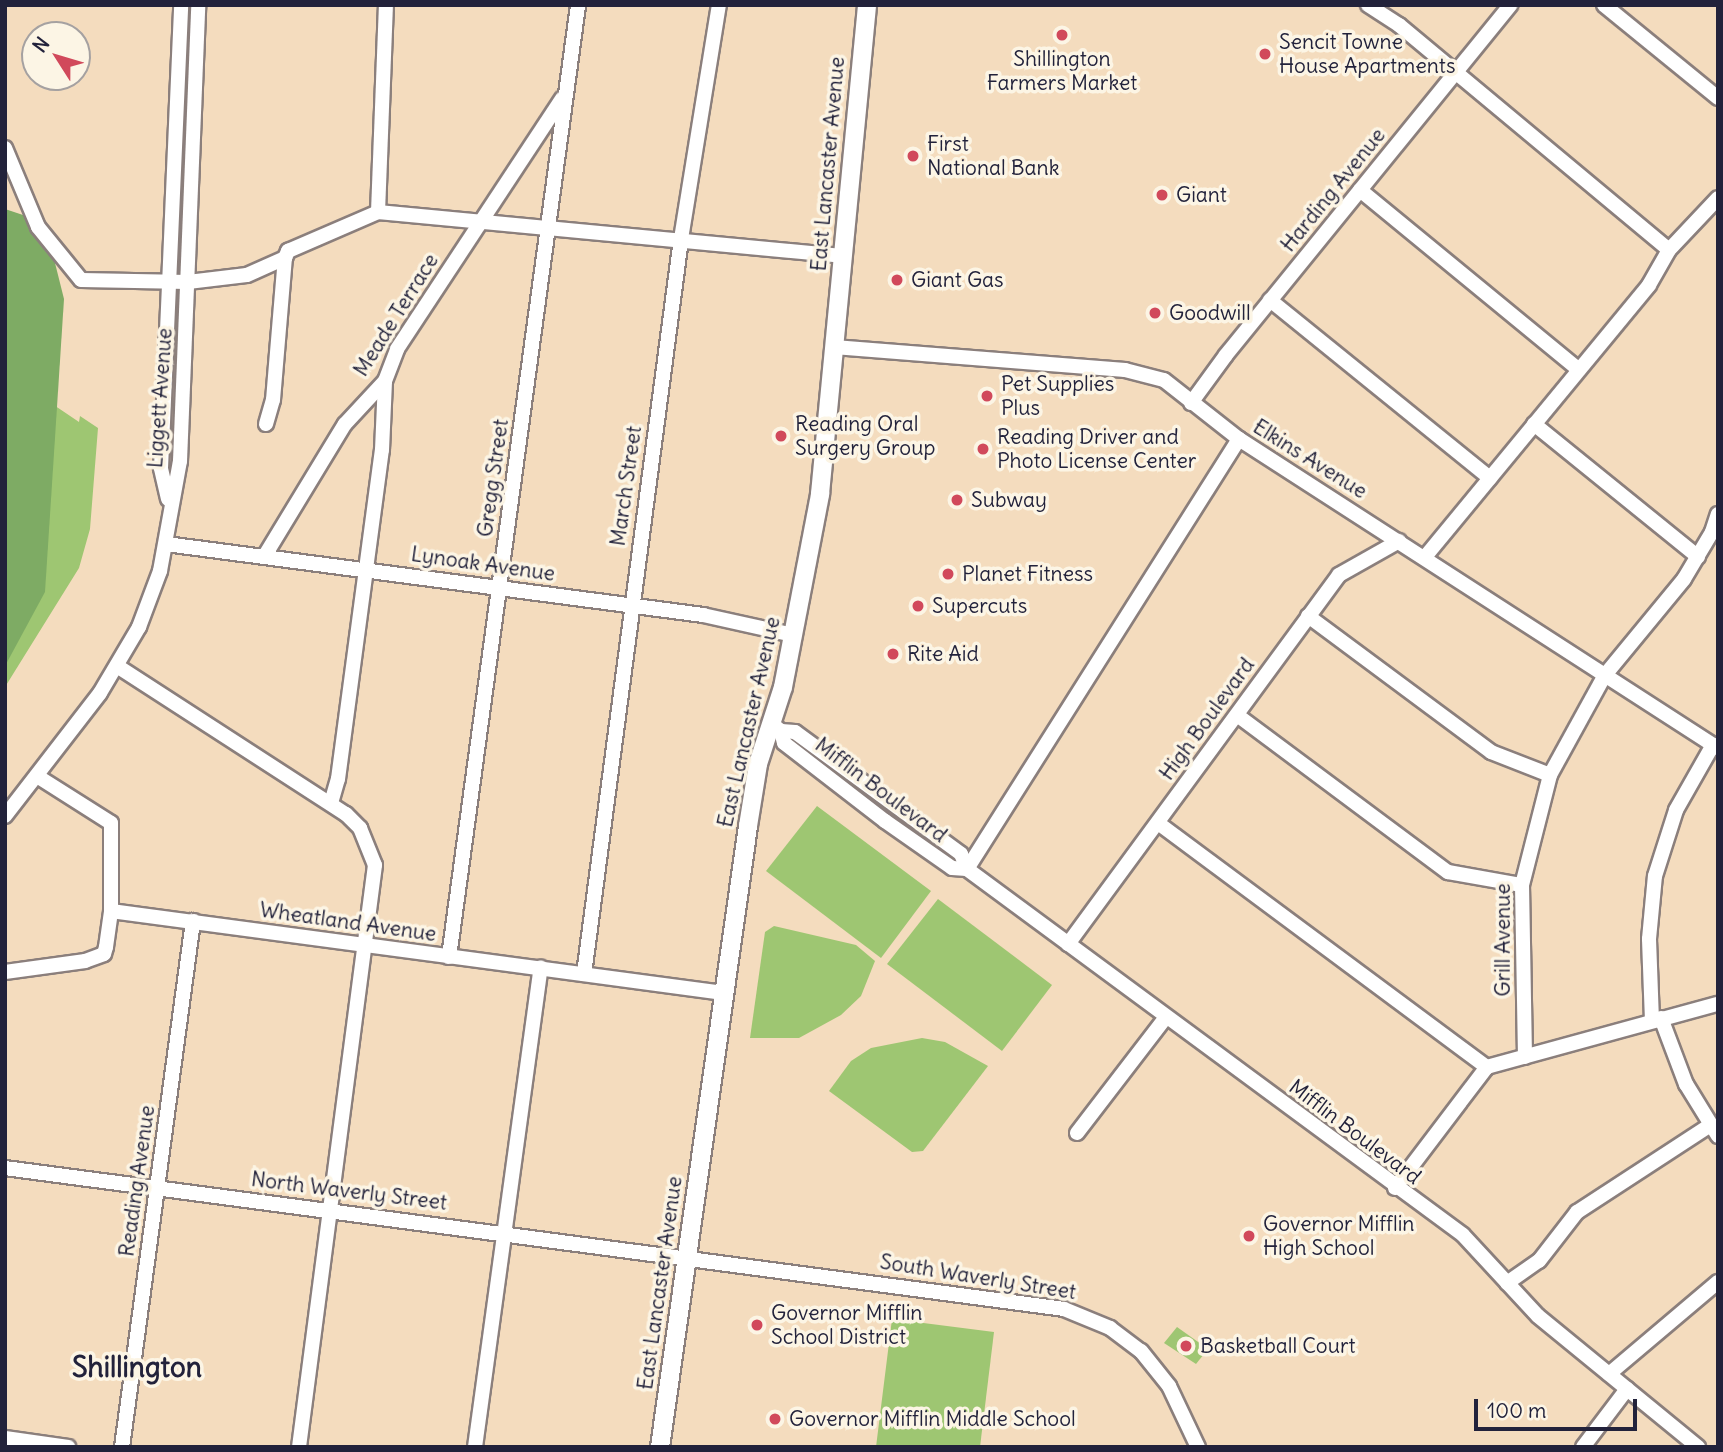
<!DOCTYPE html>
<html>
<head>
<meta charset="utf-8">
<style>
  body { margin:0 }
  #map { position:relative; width:1723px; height:1452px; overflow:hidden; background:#f4dcbe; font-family:Delius,sans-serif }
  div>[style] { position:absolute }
  .green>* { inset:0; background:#9ec672 }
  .forest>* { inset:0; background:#7eab64 }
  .roads { filter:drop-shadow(2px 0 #8b7f7c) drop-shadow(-2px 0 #8b7f7c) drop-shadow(0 2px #8b7f7c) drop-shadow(0 -2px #8b7f7c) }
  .minor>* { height:14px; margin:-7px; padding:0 7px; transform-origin:7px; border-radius:7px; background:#fff }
  .major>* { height:18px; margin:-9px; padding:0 9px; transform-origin:9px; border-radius:9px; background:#fff }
  .dots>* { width:19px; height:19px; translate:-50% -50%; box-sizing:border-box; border:4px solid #fcf5e5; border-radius:50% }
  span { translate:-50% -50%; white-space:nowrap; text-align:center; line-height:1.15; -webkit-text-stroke:7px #fcf5e5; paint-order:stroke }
  .poi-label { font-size:21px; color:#22223b }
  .left { translate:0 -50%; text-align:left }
  .street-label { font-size:21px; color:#22223b }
  .district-label { font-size:28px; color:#22223b; font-weight:700 }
  .frame { position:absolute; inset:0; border:7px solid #22223b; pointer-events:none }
  .north { position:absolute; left:21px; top:21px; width:70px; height:70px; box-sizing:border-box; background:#fcf5e5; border:2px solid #a5a1a1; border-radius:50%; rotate:307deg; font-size:19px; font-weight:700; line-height:28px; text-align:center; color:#22223b }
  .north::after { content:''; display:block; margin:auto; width:24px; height:32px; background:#d1495b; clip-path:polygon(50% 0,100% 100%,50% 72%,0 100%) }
  .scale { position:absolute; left:1474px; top:1399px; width:163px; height:32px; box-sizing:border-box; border:4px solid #22223b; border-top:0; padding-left:9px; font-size:21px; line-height:24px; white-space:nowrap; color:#22223b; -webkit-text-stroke:5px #fcf5e5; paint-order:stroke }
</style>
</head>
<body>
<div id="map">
  <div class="green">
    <div style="clip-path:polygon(5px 372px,79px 422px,80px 416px,98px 428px,90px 529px,79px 568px,5px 687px)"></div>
    <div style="clip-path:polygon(817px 806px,931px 891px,881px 958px,766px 871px)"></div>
    <div style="clip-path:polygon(938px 899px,1052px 985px,1002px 1051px,887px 964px)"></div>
    <div style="clip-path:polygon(774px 926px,856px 945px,875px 961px,861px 996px,841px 1015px,799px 1038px,750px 1038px,765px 932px)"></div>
    <div style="clip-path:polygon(922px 1038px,945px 1042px,988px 1066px,923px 1151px,912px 1152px,829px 1091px,851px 1061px,871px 1048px)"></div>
    <div style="clip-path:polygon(892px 1319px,994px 1332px,980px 1447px,876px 1447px)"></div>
    <div style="clip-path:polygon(1177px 1327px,1208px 1349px,1196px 1364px,1164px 1343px)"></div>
  </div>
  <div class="forest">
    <div style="clip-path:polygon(5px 209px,26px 216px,53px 255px,64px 299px,45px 592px,5px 666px)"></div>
  </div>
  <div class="roads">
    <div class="minor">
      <div style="left:1368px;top:5px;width:37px;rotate:33deg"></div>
      <div style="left:1399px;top:25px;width:351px;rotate:39.8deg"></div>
      <div style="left:1604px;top:5px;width:147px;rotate:39.2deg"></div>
      <div style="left:5px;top:148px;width:86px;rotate:67.3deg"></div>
      <div style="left:38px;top:227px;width:68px;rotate:50.9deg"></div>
      <div style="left:81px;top:280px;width:107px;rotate:1.1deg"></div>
      <div style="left:188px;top:282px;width:59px;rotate:-6.8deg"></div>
      <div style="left:247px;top:275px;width:42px;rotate:-24.1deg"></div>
      <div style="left:285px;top:258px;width:8px;rotate:-67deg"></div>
      <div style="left:288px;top:251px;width:98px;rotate:-23.4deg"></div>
      <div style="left:378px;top:212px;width:466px;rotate:5.4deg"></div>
      <div style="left:1360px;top:190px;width:282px;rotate:39.4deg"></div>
      <div style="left:378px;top:212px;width:207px;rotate:-87.8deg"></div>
      <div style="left:1270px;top:300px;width:283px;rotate:39deg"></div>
      <div style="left:834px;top:347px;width:292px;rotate:4.5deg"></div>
      <div style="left:1125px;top:370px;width:40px;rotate:14.4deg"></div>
      <div style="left:1164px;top:380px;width:95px;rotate:38.2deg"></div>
      <div style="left:1239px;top:439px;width:570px;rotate:32.83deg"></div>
      <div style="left:1191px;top:403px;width:59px;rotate:-53.9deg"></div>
      <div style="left:1226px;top:355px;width:451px;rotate:-50.9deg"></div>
      <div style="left:266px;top:424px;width:25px;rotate:-74deg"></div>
      <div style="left:273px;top:400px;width:143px;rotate:-85.2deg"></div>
      <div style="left:1534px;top:424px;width:211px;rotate:39deg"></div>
      <div style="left:168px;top:499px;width:32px;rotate:-103deg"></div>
      <div style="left:161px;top:468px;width:463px;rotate:-87.5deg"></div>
      <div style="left:166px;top:544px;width:542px;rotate:7.53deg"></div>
      <div style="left:703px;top:615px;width:92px;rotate:12.5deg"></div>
      <div style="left:264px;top:557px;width:156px;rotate:-58.7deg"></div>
      <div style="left:345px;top:424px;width:59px;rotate:-47.1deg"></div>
      <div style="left:385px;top:381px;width:34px;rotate:-69deg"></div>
      <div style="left:397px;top:349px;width:300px;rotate:-56.6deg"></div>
      <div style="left:1425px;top:557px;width:352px;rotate:-50.5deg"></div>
      <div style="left:1649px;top:285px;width:40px;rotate:-60.3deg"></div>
      <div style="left:1669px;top:250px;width:71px;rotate:-46.7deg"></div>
      <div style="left:1308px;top:616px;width:228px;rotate:36.6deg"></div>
      <div style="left:1491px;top:752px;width:63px;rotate:21.3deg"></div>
      <div style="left:117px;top:666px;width:273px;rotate:32.9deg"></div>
      <div style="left:346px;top:814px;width:20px;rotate:45deg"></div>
      <div style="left:360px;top:828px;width:40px;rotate:68deg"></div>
      <div style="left:375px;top:865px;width:587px;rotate:97.44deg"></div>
      <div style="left:1237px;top:715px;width:263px;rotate:36.7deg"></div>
      <div style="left:1448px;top:872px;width:75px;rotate:10deg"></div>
      <div style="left:771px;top:723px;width:13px;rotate:39deg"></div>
      <div style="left:781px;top:731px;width:14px;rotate:4deg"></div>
      <div style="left:795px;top:732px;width:206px;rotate:36.3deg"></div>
      <div style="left:961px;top:854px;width:16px;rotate:68deg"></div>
      <div style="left:967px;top:869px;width:616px;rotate:36.42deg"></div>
      <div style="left:1463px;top:1235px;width:110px;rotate:47.2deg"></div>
      <div style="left:1538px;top:1316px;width:207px;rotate:39.3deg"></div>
      <div style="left:781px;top:731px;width:12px;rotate:76deg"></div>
      <div style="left:784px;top:743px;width:128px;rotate:37.7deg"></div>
      <div style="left:885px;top:821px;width:82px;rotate:35deg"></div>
      <div style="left:952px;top:868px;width:15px;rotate:4deg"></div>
      <div style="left:331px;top:803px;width:25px;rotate:-74deg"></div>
      <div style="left:338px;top:779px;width:332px;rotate:-82.4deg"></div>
      <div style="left:382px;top:450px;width:69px;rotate:-87.5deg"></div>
      <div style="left:5px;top:816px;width:155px;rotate:-52.3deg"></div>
      <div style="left:100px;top:693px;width:77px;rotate:-59.4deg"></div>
      <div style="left:139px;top:627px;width:60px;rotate:-69.4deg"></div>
      <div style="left:160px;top:571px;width:112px;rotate:-79.7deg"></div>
      <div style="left:180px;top:461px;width:456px;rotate:-87.7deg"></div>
      <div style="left:1158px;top:823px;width:410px;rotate:36.6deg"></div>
      <div style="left:967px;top:869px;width:509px;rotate:-57.68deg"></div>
      <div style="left:111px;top:911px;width:618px;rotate:7.62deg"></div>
      <div style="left:1068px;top:944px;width:458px;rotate:-53.7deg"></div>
      <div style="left:1339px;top:575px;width:69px;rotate:-29.5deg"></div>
      <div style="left:449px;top:957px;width:961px;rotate:-82.28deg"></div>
      <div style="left:5px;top:972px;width:81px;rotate:-7.8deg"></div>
      <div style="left:85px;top:961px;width:20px;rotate:-20deg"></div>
      <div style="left:104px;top:954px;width:7px;rotate:-74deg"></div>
      <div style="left:106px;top:947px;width:36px;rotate:-82deg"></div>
      <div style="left:111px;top:911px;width:88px;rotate:-90deg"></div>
      <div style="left:111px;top:823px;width:88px;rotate:-147.6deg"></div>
      <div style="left:584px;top:974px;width:741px;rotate:-82.48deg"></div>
      <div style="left:681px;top:239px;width:237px;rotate:-80.8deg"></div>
      <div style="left:1661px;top:1018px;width:71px;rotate:69.3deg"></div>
      <div style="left:1686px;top:1084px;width:61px;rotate:58.4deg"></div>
      <div style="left:1652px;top:1021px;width:82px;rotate:-92.1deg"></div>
      <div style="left:1649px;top:939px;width:63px;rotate:-84.6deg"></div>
      <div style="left:1655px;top:876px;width:69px;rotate:-72.3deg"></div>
      <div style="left:1676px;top:810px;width:75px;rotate:-60.4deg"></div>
      <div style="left:1525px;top:1057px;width:172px;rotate:-91deg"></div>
      <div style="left:1522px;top:885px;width:114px;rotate:-75.7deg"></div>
      <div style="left:1550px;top:775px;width:114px;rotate:-61.2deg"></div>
      <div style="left:1605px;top:675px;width:124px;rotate:-50.5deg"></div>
      <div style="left:1684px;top:579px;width:55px;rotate:-59.2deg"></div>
      <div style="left:1712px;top:532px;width:19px;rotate:-72deg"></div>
      <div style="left:1077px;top:1133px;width:146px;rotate:-52.5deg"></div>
      <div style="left:5px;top:1168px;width:1068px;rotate:7.58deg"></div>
      <div style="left:1064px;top:1309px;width:50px;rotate:22.4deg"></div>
      <div style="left:1110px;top:1328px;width:39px;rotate:37deg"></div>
      <div style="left:1141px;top:1351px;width:45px;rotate:51.3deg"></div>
      <div style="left:1169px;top:1386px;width:68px;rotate:64.6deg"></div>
      <div style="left:1395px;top:1188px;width:152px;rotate:-52.8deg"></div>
      <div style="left:1487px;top:1067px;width:239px;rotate:-15.3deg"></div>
      <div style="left:1507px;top:1283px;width:39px;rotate:-35deg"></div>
      <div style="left:1539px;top:1261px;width:62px;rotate:-52.2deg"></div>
      <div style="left:1577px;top:1212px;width:158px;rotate:-33.1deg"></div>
      <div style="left:1609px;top:1374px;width:143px;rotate:-40.2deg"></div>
      <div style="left:5px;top:1438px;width:64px;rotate:8.1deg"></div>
      <div style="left:122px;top:1447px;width:531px;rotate:-82.31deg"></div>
      <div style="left:475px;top:1447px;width:484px;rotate:-82.2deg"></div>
      <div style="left:1583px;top:1447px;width:73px;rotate:-52.8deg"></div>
    </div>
    <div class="major">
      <div style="left:660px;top:1447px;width:627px;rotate:-81.93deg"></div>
      <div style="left:748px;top:826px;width:63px;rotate:-80.8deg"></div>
      <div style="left:758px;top:764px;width:81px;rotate:-72deg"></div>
      <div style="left:783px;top:687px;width:197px;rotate:-79.1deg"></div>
      <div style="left:820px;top:494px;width:491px;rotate:-84.5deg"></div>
    </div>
  </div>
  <div class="dots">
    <div style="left:1062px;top:35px;background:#d1495b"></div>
    <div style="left:1265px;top:54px;background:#d1495b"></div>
    <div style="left:913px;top:156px;background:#d1495b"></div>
    <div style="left:1162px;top:195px;background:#d1495b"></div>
    <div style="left:897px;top:280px;background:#d1495b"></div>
    <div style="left:1155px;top:313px;background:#d1495b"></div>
    <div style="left:987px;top:396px;background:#d1495b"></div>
    <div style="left:781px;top:436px;background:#d1495b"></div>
    <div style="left:983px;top:449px;background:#d1495b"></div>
    <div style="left:957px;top:500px;background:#d1495b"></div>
    <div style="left:948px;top:574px;background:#d1495b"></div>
    <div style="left:918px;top:606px;background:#d1495b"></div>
    <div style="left:893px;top:654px;background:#d1495b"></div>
    <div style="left:1249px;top:1236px;background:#d1495b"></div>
    <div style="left:757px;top:1325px;background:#d1495b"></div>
    <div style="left:1186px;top:1346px;background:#d1495b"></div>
    <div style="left:775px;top:1419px;background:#d1495b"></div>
  </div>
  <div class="poi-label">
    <span class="left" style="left:1279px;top:54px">Sencit Towne<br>House Apartments</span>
    <span style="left:1062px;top:71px">Shillington<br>Farmers Market</span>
    <span class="left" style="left:927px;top:156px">First<br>National Bank</span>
    <span class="left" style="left:1176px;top:195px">Giant</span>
    <span class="left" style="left:911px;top:280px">Giant Gas</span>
    <span class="left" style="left:1169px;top:313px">Goodwill</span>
    <span class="left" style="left:1001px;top:396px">Pet Supplies<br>Plus</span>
    <span class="left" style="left:795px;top:436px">Reading Oral<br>Surgery Group</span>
    <span class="left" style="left:997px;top:449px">Reading Driver and<br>Photo License Center</span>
    <span class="left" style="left:971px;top:500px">Subway</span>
    <span class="left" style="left:962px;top:574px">Planet Fitness</span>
    <span class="left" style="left:932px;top:606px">Supercuts</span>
    <span class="left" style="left:907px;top:654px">Rite Aid</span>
    <span class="left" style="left:1263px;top:1236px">Governor Mifflin<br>High School</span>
    <span class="left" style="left:771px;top:1325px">Governor Mifflin<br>School District</span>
    <span class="left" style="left:1200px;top:1346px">Basketball Court</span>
    <span class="left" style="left:789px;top:1419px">Governor Mifflin Middle School</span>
  </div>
  <div class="street-label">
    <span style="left:828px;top:164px;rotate:-85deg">East Lancaster Avenue</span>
    <span style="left:1333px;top:190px;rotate:-51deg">Harding Avenue</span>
    <span style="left:396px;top:315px;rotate:-58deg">Meade Terrace</span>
    <span style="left:160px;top:398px;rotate:-86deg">Liggett Avenue</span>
    <span style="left:1310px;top:459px;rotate:32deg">Elkins Avenue</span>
    <span style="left:493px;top:478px;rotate:-82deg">Gregg Street</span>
    <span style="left:626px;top:486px;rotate:-82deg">March Street</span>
    <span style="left:483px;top:564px;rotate:8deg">Lynoak Avenue</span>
    <span style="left:1207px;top:719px;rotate:-54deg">High Boulevard</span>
    <span style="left:749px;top:722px;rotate:-77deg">East Lancaster Avenue</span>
    <span style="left:881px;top:790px;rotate:37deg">Mifflin Boulevard</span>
    <span style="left:348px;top:922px;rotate:8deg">Wheatland Avenue</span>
    <span style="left:1503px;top:940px;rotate:-90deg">Grill Avenue</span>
    <span style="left:1355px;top:1132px;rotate:37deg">Mifflin Boulevard</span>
    <span style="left:137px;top:1181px;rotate:-82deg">Reading Avenue</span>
    <span style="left:349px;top:1191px;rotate:7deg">North Waverly Street</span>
    <span style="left:978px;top:1277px;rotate:9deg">South Waverly Street</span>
    <span style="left:660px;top:1283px;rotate:-82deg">East Lancaster Avenue</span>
  </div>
  <div class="district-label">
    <span style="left:137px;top:1367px">Shillington</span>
  </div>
  <div class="frame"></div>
  <div class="north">N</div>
  <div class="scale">100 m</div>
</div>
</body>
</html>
